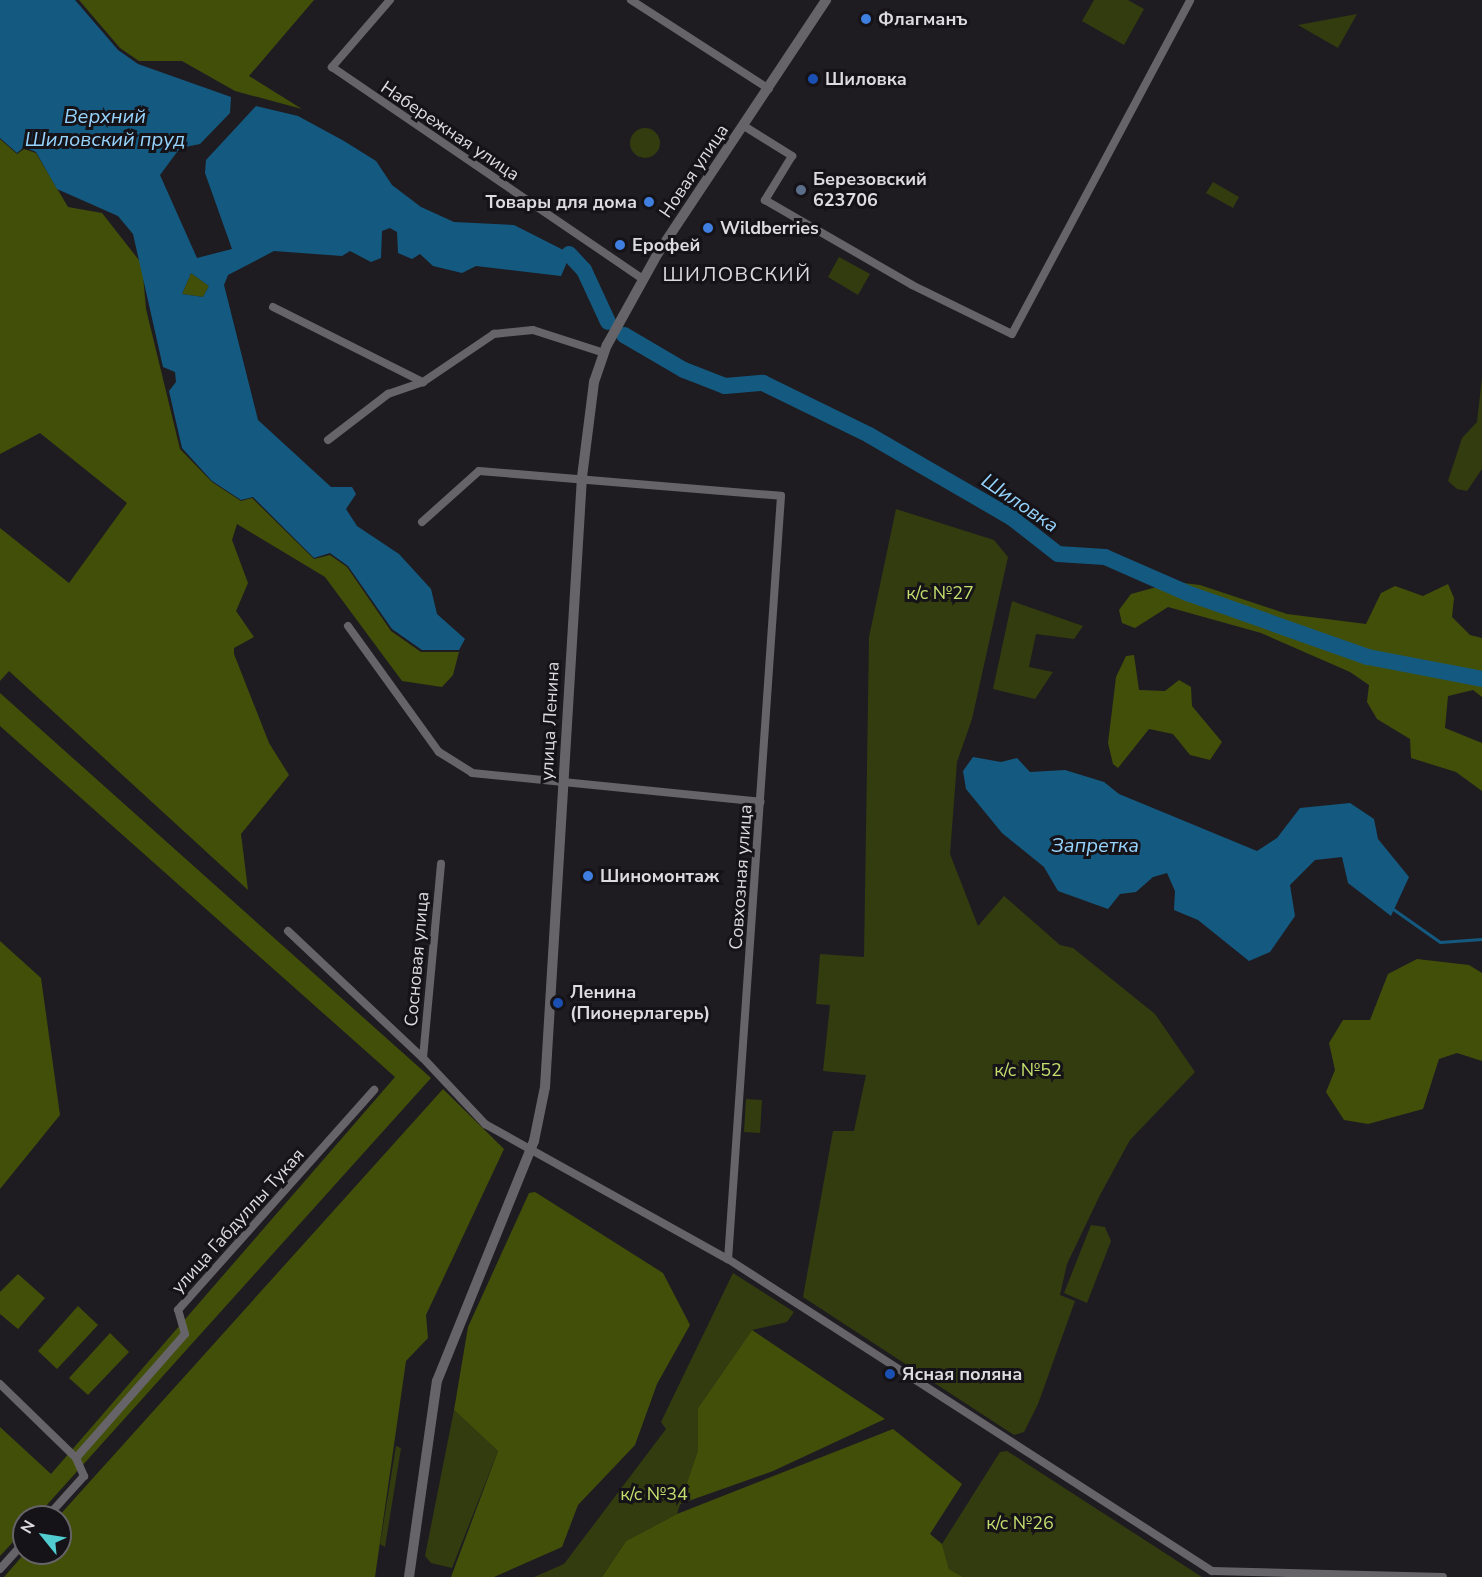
<!DOCTYPE html>
<html>
<head>
<meta charset="utf-8">
<style>
  body { margin:0 }
  #map { position:relative; width:1482px; height:1577px; overflow:hidden; background:#1e1c21; font-family:"Nunito Sans",sans-serif }
  div>[style] { position:absolute }
  .green>* { inset:0; background:#323c0f }
  .round { border-radius:50% }
  .forest>* { inset:0; background:#424f09 }
  .water>* { inset:0; background:#145a80 }
  .stream>* { height:3px; margin:-1.5px; padding:0 1.5px; transform-origin:1.5px; border-radius:1.5px; background:#145a80 }
  .river>* { height:16px; margin:-8px; padding:0 8px; transform-origin:8px; border-radius:8px; background:#145a80 }
  .street>* { height:8px; margin:-4px; padding:0 4px; transform-origin:4px; border-radius:4px; background:#666469 }
  .secondary>* { height:10px; margin:-5px; padding:0 5px; transform-origin:5px; border-radius:5px; background:#666469 }
  .dots>* { width:16px; height:16px; translate:-50% -50%; box-sizing:border-box; border:3px solid #151318; border-radius:50% }
  span { translate:-50% -50%; white-space:nowrap; text-align:center; line-height:1.15; -webkit-text-stroke:6px #151318; paint-order:stroke }
  .poi-label { font-size:18px; color:#dcdbde; font-weight:700 }
  .left { translate:0 -50%; text-align:left }
  .right { translate:-100% -50%; text-align:right }
  .street-label { font-size:18px; color:#dcdbde }
  .park-label { font-size:18px; color:#c4df6d }
  .water-label { font-size:20px; color:#96d4fd; font-style:italic }
  .neighbourhood-label { font-size:20px; color:#dcdbde; letter-spacing:1.5px }
  .north { position:absolute; left:12px; top:1505px; width:60px; height:60px; box-sizing:border-box; background:#151318; border:2px solid #656367; border-radius:50%; rotate:300deg; font-size:16px; font-weight:700; line-height:24px; text-align:center; color:#dcdbde }
  .north::after { content:''; display:block; margin:auto; width:21px; height:27px; background:#51ccd1; clip-path:polygon(50% 0,100% 100%,50% 72%,0 100%) }
</style>
</head>
<body>
<div id="map">
  <div class="green">
    <div style="clip-path:polygon(1094px 0,1128px 0,1144px 9px,1124px 45px,1082px 21px)"></div>
    <div style="clip-path:polygon(1357px 14px,1338px 48px,1298px 25px)"></div>
    <div class="round" style="left:630px;top:128px;width:30px;height:30px"></div>
    <div style="clip-path:polygon(1213px 182px,1239px 197px,1233px 208px,1206px 193px)"></div>
    <div style="clip-path:polygon(839px 257px,870px 274px,858px 295px,828px 277px)"></div>
    <div style="clip-path:polygon(1482px 377px,1482px 469px,1467px 491px,1457px 489px,1448px 481px,1462px 438px,1477px 422px)"></div>
    <div style="clip-path:polygon(896px 509px,994px 540px,1008px 557px,972px 719px,957px 762px,950px 854px,978px 926px,1004px 896px,1060px 945px,1073px 948px,1155px 1014px,1195px 1072px,1130px 1140px,1100px 1195px,1067px 1264px,1060px 1295px,1075px 1301px,1038px 1404px,1024px 1432px,1014px 1435px,803px 1297px,833px 1131px,854px 1131px,866px 1075px,823px 1071px,830px 1005px,816px 1004px,820px 954px,864px 957px,869px 637px)"></div>
    <div style="clip-path:polygon(1012px 601px,1083px 626px,1074px 639px,1036px 634px,1029px 667px,1053px 672px,1035px 699px,993px 689px)"></div>
    <div style="clip-path:polygon(746px 1099px,762px 1100px,760px 1133px,744px 1132px)"></div>
    <div style="clip-path:polygon(1091px 1225px,1105px 1227px,1111px 1241px,1087px 1303px,1064px 1293px)"></div>
    <div style="clip-path:polygon(733px 1273px,794px 1312px,787px 1322px,752px 1330px,698px 1408px,698px 1450px,677px 1514px,626px 1541px,602px 1577px,534px 1577px,564px 1564px,666px 1429px,661px 1422px)"></div>
    <div style="clip-path:polygon(454px 1410px,498px 1451px,452px 1568px,431px 1563px,425px 1556px)"></div>
    <div style="clip-path:polygon(396px 1446px,401px 1448px,385px 1547px,380px 1544px)"></div>
    <div style="clip-path:polygon(1007px 1451px,1202px 1577px,963px 1577px,949px 1569px,942px 1544px,1000px 1452px)"></div>
  </div>
  <div class="forest">
    <div style="clip-path:polygon(79px 0,314px 0,249px 76px,302px 109px,235px 91px,182px 61px,139px 61px,120px 48px)"></div>
    <div style="clip-path:polygon(0 139px,17px 154px,24px 149px,36px 153px,68px 207px,102px 213px,142px 264px,146px 309px,180px 449px,212px 482px,241px 501px,252px 498px,314px 559px,330px 555px,347px 567px,391px 631px,421px 652px,459px 652px,453px 675px,442px 687px,402px 681px,325px 577px,237px 524px,232px 540px,248px 583px,236px 611px,254px 637px,234px 648px,234px 654px,269px 743px,289px 775px,241px 834px,248px 890px,9px 671px,0 681px,0 528px,69px 583px,127px 503px,40px 433px,0 454px)"></div>
    <div style="clip-path:polygon(191px 273px,209px 286px,203px 297px,182px 294px)"></div>
    <div style="clip-path:polygon(1175px 582px,1200px 585px,1287px 614px,1366px 624px,1381px 593px,1395px 586px,1423px 596px,1448px 584px,1454px 598px,1452px 617px,1470px 635px,1482px 638px,1482px 697px,1473px 690px,1448px 696px,1445px 728px,1482px 743px,1482px 791px,1456px 772px,1411px 758px,1410px 739px,1377px 719px,1367px 702px,1369px 685px,1350px 672px,1261px 633px,1168px 607px,1135px 628px,1122px 623px,1119px 610px,1131px 594px)"></div>
    <div style="clip-path:polygon(1134px 655px,1139px 690px,1165px 691px,1179px 680px,1191px 687px,1192px 706px,1222px 742px,1210px 760px,1190px 755px,1173px 734px,1149px 729px,1118px 768px,1113px 764px,1108px 743px,1116px 677px,1126px 656px)"></div>
    <div style="clip-path:polygon(0 693px,431px 1078px,36px 1517px,24px 1517px,24px 1530px,0 1556px,0 1427px,51px 1474px,395px 1077px,0 726px)"></div>
    <div style="clip-path:polygon(0 941px,41px 978px,60px 1115px,0 1189px)"></div>
    <div style="clip-path:polygon(1417px 959px,1469px 965px,1482px 973px,1482px 1061px,1457px 1053px,1439px 1059px,1423px 1109px,1368px 1124px,1344px 1120px,1326px 1092px,1335px 1070px,1329px 1043px,1343px 1020px,1370px 1020px,1388px 974px)"></div>
    <div style="clip-path:polygon(443px 1089px,504px 1149px,426px 1315px,428px 1338px,406px 1361px,375px 1577px,4px 1577px,25px 1553px,60px 1553px,58px 1517px)"></div>
    <div style="clip-path:polygon(535px 1192px,663px 1273px,690px 1325px,657px 1384px,635px 1445px,578px 1505px,562px 1547px,494px 1577px,451px 1577px,498px 1451px,454px 1410px,468px 1327px,529px 1193px)"></div>
    <div style="clip-path:polygon(18px 1274px,45px 1298px,18px 1329px,0 1314px,0 1292px)"></div>
    <div style="clip-path:polygon(78px 1306px,98px 1325px,57px 1369px,38px 1351px)"></div>
    <div style="clip-path:polygon(752px 1330px,885px 1419px,773px 1471px,680px 1504px,698px 1450px,698px 1408px)"></div>
    <div style="clip-path:polygon(110px 1333px,129px 1352px,88px 1395px,69px 1378px)"></div>
    <div style="clip-path:polygon(893px 1429px,962px 1484px,930px 1534px,942px 1544px,949px 1569px,963px 1577px,602px 1577px,626px 1541px,677px 1514px)"></div>
  </div>
  <div class="water">
    <div style="clip-path:polygon(evenodd,0 0,75px 0,118px 50px,138px 64px,231px 97px,230px 113px,200px 144px,180px 148px,160px 175px,197px 258px,232px 249px,205px 173px,206px 160px,256px 106px,298px 116px,344px 141px,376px 161px,392px 185px,421px 207px,454px 222px,514px 225px,587px 262px,584px 270px,567px 262px,561px 276px,476px 266px,462px 273px,433px 266px,420px 254px,412px 259px,398px 253px,397px 232px,390px 228px,382px 231px,381px 258px,371px 262px,350px 251px,342px 256px,274px 251px,228px 275px,224px 285px,258px 420px,331px 487px,352px 487px,356px 494px,346px 509px,357px 526px,399px 554px,431px 589px,437px 614px,465px 639px,459px 650px,422px 650px,392px 629px,348px 566px,330px 553px,314px 558px,253px 497px,241px 500px,212px 481px,182px 448px,169px 391px,176px 382px,175px 372px,163px 367px,133px 234px,118px 216px,57px 189px,36px 152px,24px 147px,17px 153px,0 138px,0 0,191px 273px,209px 286px,203px 297px,182px 294px,191px 273px)"></div>
    <div style="clip-path:polygon(973px 757px,1001px 762px,1017px 758px,1030px 772px,1065px 770px,1104px 782px,1119px 794px,1257px 851px,1277px 838px,1300px 808px,1350px 803px,1374px 819px,1378px 839px,1409px 877px,1391px 916px,1348px 883px,1342px 857px,1315px 860px,1290px 885px,1295px 916px,1270px 952px,1249px 961px,1198px 920px,1174px 910px,1175px 891px,1167px 873px,1153px 877px,1136px 892px,1120px 894px,1108px 909px,1058px 891px,1044px 867px,1002px 833px,966px 789px,963px 771px)"></div>
  </div>
  <div class="stream">
    <div style="left:1393px;top:909px;width:57px;rotate:35.1deg"></div>
    <div style="left:1440px;top:942px;width:42px;rotate:-4.1deg"></div>
  </div>
  <div class="river">
    <div style="left:569px;top:254px;width:22px;rotate:47deg"></div>
    <div style="left:584px;top:270px;width:57px;rotate:65.2deg"></div>
    <div style="left:624px;top:335px;width:69px;rotate:30.3deg"></div>
    <div style="left:684px;top:370px;width:44px;rotate:21.3deg"></div>
    <div style="left:725px;top:386px;width:38px;rotate:-5deg"></div>
    <div style="left:763px;top:383px;width:118px;rotate:26.1deg"></div>
    <div style="left:869px;top:435px;width:165px;rotate:30.1deg"></div>
    <div style="left:1012px;top:518px;width:58px;rotate:38deg"></div>
    <div style="left:1058px;top:554px;width:47px;rotate:3.7deg"></div>
    <div style="left:1105px;top:557px;width:90px;rotate:23.7deg"></div>
    <div style="left:1187px;top:593px;width:192px;rotate:19.5deg"></div>
    <div style="left:1368px;top:657px;width:116px;rotate:10.9deg"></div>
  </div>
  <div class="street">
    <div style="left:390px;top:0;width:89px;rotate:130.9deg"></div>
    <div style="left:332px;top:67px;width:376px;rotate:34.3deg"></div>
    <div style="left:631px;top:0;width:164px;rotate:32.8deg"></div>
    <div style="left:744px;top:126px;width:57px;rotate:32deg"></div>
    <div style="left:792px;top:156px;width:52px;rotate:121.5deg"></div>
    <div style="left:765px;top:200px;width:170px;rotate:30deg"></div>
    <div style="left:912px;top:285px;width:111px;rotate:26.1deg"></div>
    <div style="left:1012px;top:334px;width:378px;rotate:-61.9deg"></div>
    <div style="left:273px;top:307px;width:168px;rotate:26.6deg"></div>
    <div style="left:423px;top:382px;width:86px;rotate:-34.1deg"></div>
    <div style="left:494px;top:334px;width:39px;rotate:-6deg"></div>
    <div style="left:533px;top:330px;width:75px;rotate:17.9deg"></div>
    <div style="left:328px;top:440px;width:76px;rotate:-37.5deg"></div>
    <div style="left:388px;top:394px;width:37px;rotate:-19deg"></div>
    <div style="left:422px;top:522px;width:76px;rotate:-41.8deg"></div>
    <div style="left:479px;top:471px;width:303px;rotate:4.7deg"></div>
    <div style="left:781px;top:496px;width:765px;rotate:93.97deg"></div>
    <div style="left:348px;top:626px;width:155px;rotate:54.2deg"></div>
    <div style="left:439px;top:752px;width:39px;rotate:32deg"></div>
    <div style="left:472px;top:773px;width:290px;rotate:5.7deg"></div>
    <div style="left:288px;top:931px;width:185px;rotate:43.3deg"></div>
    <div style="left:423px;top:1058px;width:91px;rotate:46.8deg"></div>
    <div style="left:485px;top:1124px;width:278px;rotate:29.1deg"></div>
    <div style="left:728px;top:1259px;width:576px;rotate:32.81deg"></div>
    <div style="left:1212px;top:1571px;width:231px;rotate:1.5deg"></div>
    <div style="left:423px;top:1058px;width:195px;rotate:-84.7deg"></div>
    <div style="left:0;top:1384px;width:106px;rotate:44.2deg"></div>
    <div style="left:76px;top:1458px;width:20px;rotate:66deg"></div>
    <div style="left:84px;top:1476px;width:55px;rotate:132.1deg"></div>
    <div style="left:76px;top:1458px;width:165px;rotate:-48.7deg"></div>
    <div style="left:185px;top:1334px;width:25px;rotate:-106deg"></div>
    <div style="left:178px;top:1310px;width:295px;rotate:-48.3deg"></div>
    <div style="left:0;top:1569px;width:36px;rotate:-48deg"></div>
  </div>
  <div class="secondary">
    <div style="left:409px;top:1577px;width:198px;rotate:-81.9deg"></div>
    <div style="left:437px;top:1381px;width:259px;rotate:-68deg"></div>
    <div style="left:534px;top:1141px;width:55px;rotate:-78.5deg"></div>
    <div style="left:545px;top:1087px;width:611px;rotate:-86.53deg"></div>
    <div style="left:582px;top:477px;width:96px;rotate:-82.8deg"></div>
    <div style="left:594px;top:382px;width:39px;rotate:-71deg"></div>
    <div style="left:607px;top:345px;width:105px;rotate:-61deg"></div>
    <div style="left:658px;top:253px;width:304px;rotate:-56.4deg"></div>
  </div>
  <div class="dots">
    <div style="left:866px;top:19px;background:#3f7fe0"></div>
    <div style="left:813px;top:79px;background:#1a4fb4"></div>
    <div style="left:801px;top:190px;background:#5c6f8a"></div>
    <div style="left:649px;top:202px;background:#3f7fe0"></div>
    <div style="left:708px;top:228px;background:#3f7fe0"></div>
    <div style="left:620px;top:245px;background:#3f7fe0"></div>
    <div style="left:588px;top:876px;background:#3f7fe0"></div>
    <div style="left:558px;top:1003px;background:#1a4fb4"></div>
    <div style="left:890px;top:1374px;background:#1a4fb4"></div>
  </div>
  <div class="poi-label">
    <span class="left" style="left:878px;top:19px">Флагманъ</span>
    <span class="left" style="left:825px;top:79px">Шиловка</span>
    <span class="left" style="left:813px;top:190px">Березовский<br>623706</span>
    <span class="right" style="left:637px;top:202px">Товары для дома</span>
    <span class="left" style="left:720px;top:228px">Wildberries</span>
    <span class="left" style="left:632px;top:245px">Ерофей</span>
    <span class="left" style="left:600px;top:876px">Шиномонтаж</span>
    <span class="left" style="left:570px;top:1003px">Ленина<br>(Пионерлагерь)</span>
    <span class="left" style="left:902px;top:1374px">Ясная поляна</span>
  </div>
  <div class="street-label">
    <span style="left:450px;top:131px;rotate:34deg">Набережная улица</span>
    <span style="left:694px;top:171px;rotate:-56deg">Новая улица</span>
    <span style="left:550px;top:721px;rotate:-87deg">улица Ленина</span>
    <span style="left:741px;top:877px;rotate:-86deg">Совхозная улица</span>
    <span style="left:417px;top:959px;rotate:-85deg">Сосновая улица</span>
    <span style="left:238px;top:1221px;rotate:-48deg">улица Габдуллы Тукая</span>
  </div>
  <div class="park-label">
    <span style="left:940px;top:593px">к/с №27</span>
    <span style="left:1028px;top:1070px">к/с №52</span>
    <span style="left:654px;top:1494px">к/с №34</span>
    <span style="left:1020px;top:1523px">к/с №26</span>
  </div>
  <div class="water-label">
    <span style="left:105px;top:128px">Верхний<br>Шиловский пруд</span>
    <span style="left:1020px;top:503px;rotate:34deg">Шиловка</span>
    <span style="left:1095px;top:845px">Запретка</span>
  </div>
  <div class="neighbourhood-label">
    <span style="left:737px;top:274px">ШИЛОВСКИЙ</span>
  </div>
  <div class="north">N</div>
</div>
</body>
</html>
